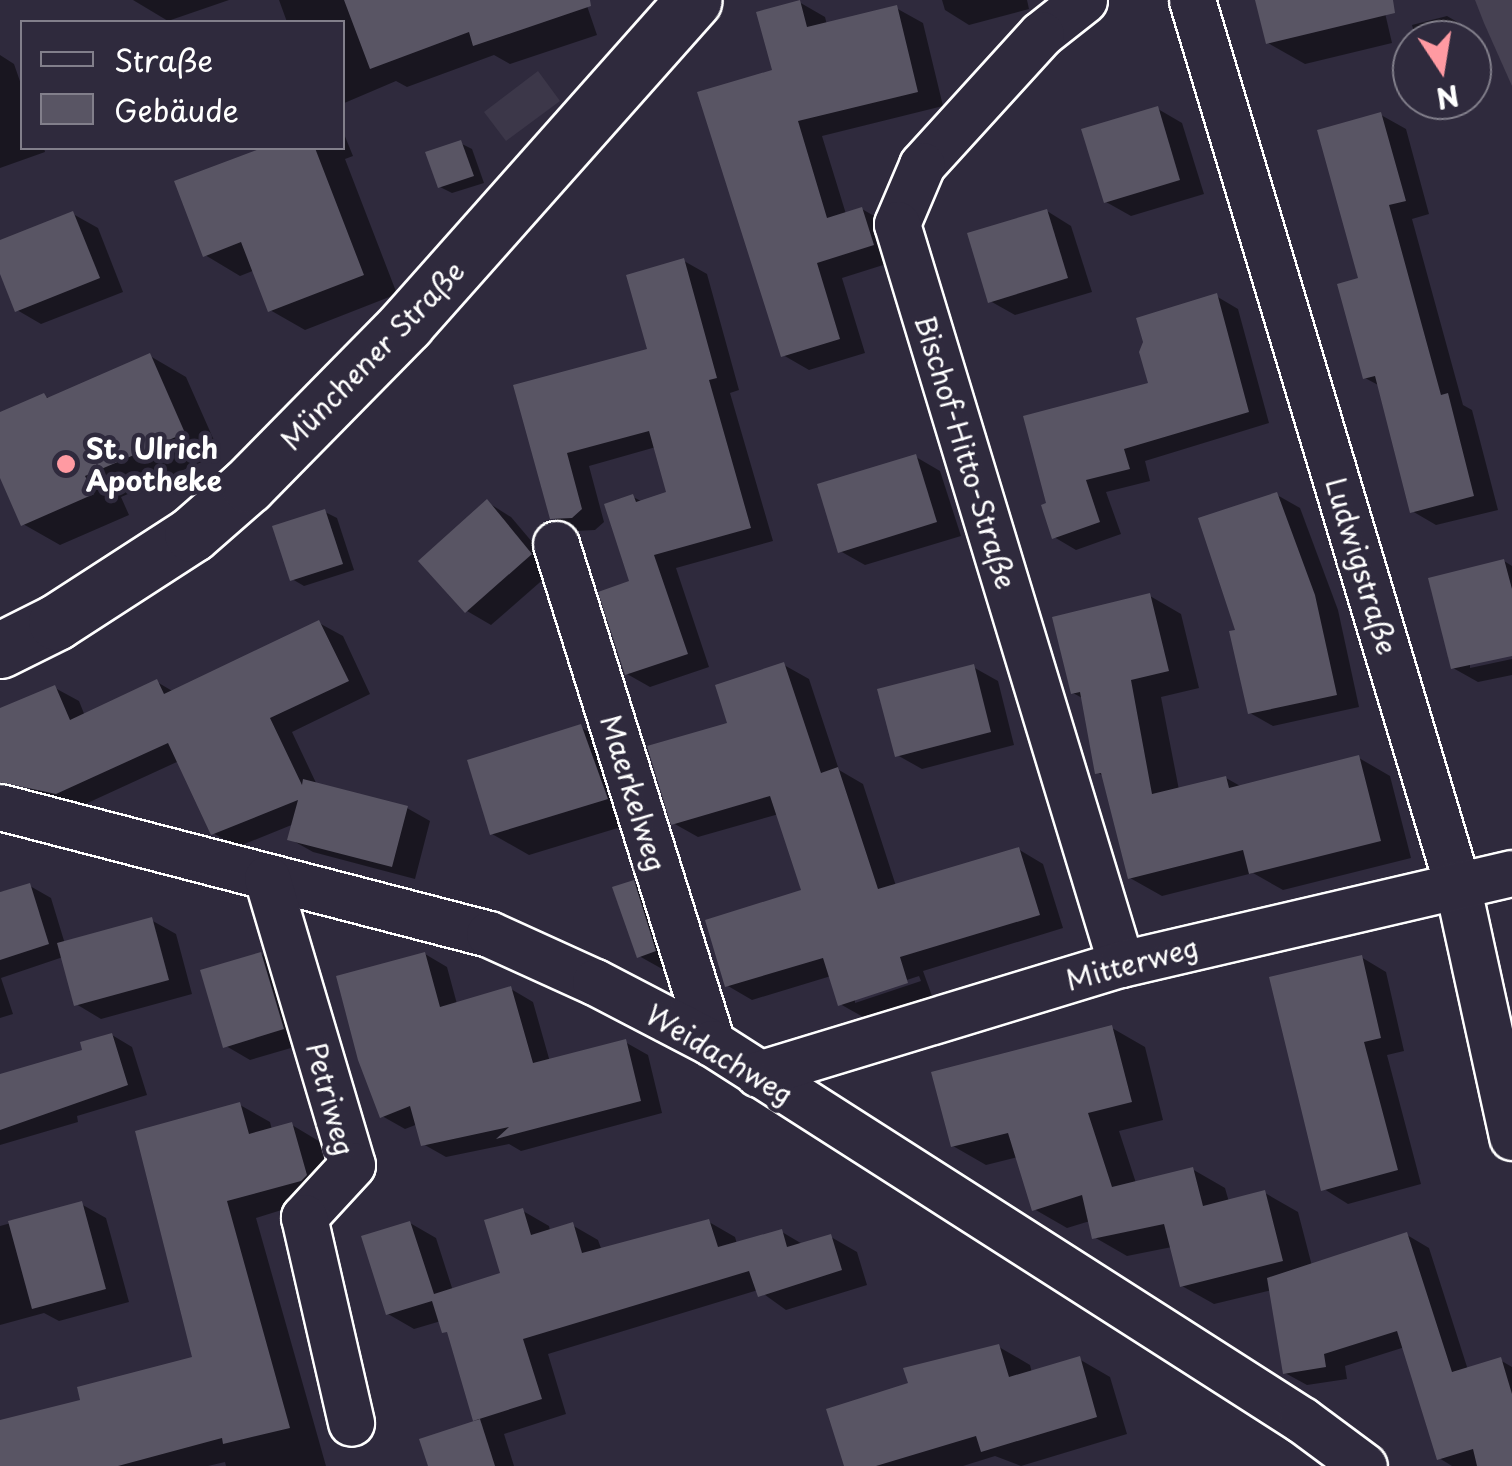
<!DOCTYPE html>
<html>
<head>
<meta charset="utf-8">
<style>
  body { margin:0 }
  #map { position:relative; width:1512px; height:1466px; overflow:hidden; background:#2f2a3d; font-family:"Playpen Sans",sans-serif }
  div>[style] { position:absolute }
  .built>* { inset:0; background:#3c3749 }
  .green>* { inset:0; background:#464152 }
  .shadow>* { inset:0; background:#0007 }
  .building>* { inset:0; background:#595564 }
  .roads { filter:drop-shadow(2px 0 #fff) drop-shadow(-2px 0 #fff) drop-shadow(0 2px #fff) drop-shadow(0 -2px #fff) }
  .minor>* { height:45px; margin:-22.5px; padding:0 22.5px; transform-origin:22.5px; border-radius:22.5px; background:#2f2a3d }
  .secondary>* { height:55px; margin:-27.5px; padding:0 27.5px; transform-origin:27.5px; border-radius:27.5px; background:#2f2a3d }
  .dots>* { width:28px; height:28px; translate:-50% -50%; box-sizing:border-box; border:5px solid #2f2a3d; border-radius:50% }
  span { translate:-50% -50%; white-space:nowrap; text-align:center; line-height:1.15; -webkit-text-stroke:9px #2f2a3d; paint-order:stroke }
  .street-label { font-size:28px; color:#fff }
  .poi-label { font-size:28px; color:#fff; font-weight:700 }
  .left { translate:0 -50%; text-align:left }
  .legend { position:absolute; left:20px; top:20px; width:325px; height:130px; box-sizing:border-box; background:#2f2a3d; border:2px solid #827f8b; margin:0; padding:12px 18px; list-style:none; font-size:30px; color:#fff }
  .legend li { display:flex; align-items:center; gap:20px; height:50px }
  .legend b { width:50px; border:2px solid #827f8b }
  .north { position:absolute; left:1392px; top:20px; width:100px; height:100px; box-sizing:border-box; background:#2f2a3d; border:2px solid #827f8b; border-radius:50%; rotate:168deg; font-size:28px; font-weight:700; line-height:40px; text-align:center; color:#fff }
  .north::after { content:''; display:block; margin:auto; width:35px; height:45px; background:#ff9aa2; clip-path:polygon(50% 0,100% 100%,50% 72%,0 100%) }
</style>
</head>
<body>
<div id="map">
  <div class="built">
    <div style="clip-path:polygon(538px 71px,560px 101px,506px 141px,484px 112px)"></div>
  </div>
  <div class="green">
    <div style="clip-path:polygon(1475px 0,1512px 0,1512px 86px,1484px 23px)"></div>
  </div>
  <div class="shadow">
    <div style="clip-path:polygon(133px 0,229px 0,168px 21px)"></div>
    <div style="clip-path:polygon(279px 0,585px 0,597px 35px,510px 64px,494px 55px,407px 87px,396px 81px,342px 104px,342px 22px,287px 22px)"></div>
    <div style="clip-path:polygon(942px 0,1027px 0,1029px 9px,969px 25px,945px 10px)"></div>
    <div style="clip-path:polygon(1258px 0,1382px 0,1392px 43px,1305px 64px,1268px 43px)"></div>
    <div style="clip-path:polygon(799px 2px,825px 17px,827px 25px,896px 8px,923px 23px,943px 106px,822px 136px,846px 214px,862px 209px,888px 224px,899px 260px,842px 278px,865px 353px,809px 370px,783px 355px,775px 71px)"></div>
    <div style="clip-path:polygon(1447px 16px,1459px 23px,1463px 40px,1416px 40px,1412px 25px)"></div>
    <div style="clip-path:polygon(0 55px,14px 64px,22px 87px,22px 148px,44px 148px,45px 152px,0 168px)"></div>
    <div style="clip-path:polygon(1158px 109px,1182px 123px,1204px 194px,1131px 216px,1106px 202px)"></div>
    <div style="clip-path:polygon(1381px 115px,1406px 129px,1429px 214px,1412px 219px,1463px 405px,1472px 410px,1498px 510px,1436px 525px,1412px 511px,1380px 386px,1365px 378px,1361px 280px)"></div>
    <div style="clip-path:polygon(342px 129px,353px 156px,345px 159px,397px 294px,305px 330px,270px 310px,255px 270px,240px 276px,205px 255px,177px 183px,269px 148px,342px 148px)"></div>
    <div style="clip-path:polygon(460px 143px,472px 149px,484px 183px,452px 193px,440px 187px)"></div>
    <div style="clip-path:polygon(1047px 211px,1071px 226px,1092px 292px,1015px 315px,990px 301px)"></div>
    <div style="clip-path:polygon(73px 214px,98px 228px,123px 292px,41px 324px,17px 310px,0 267px,0 243px)"></div>
    <div style="clip-path:polygon(684px 261px,707px 274px,739px 390px,730px 393px,773px 541px,676px 568px,709px 667px,650px 687px,627px 674px,633px 497px,643px 502px,669px 494px,656px 447px,589px 466px,604px 522px,595px 530px,576px 531px,552px 517px,516px 386px,650px 351px)"></div>
    <div style="clip-path:polygon(1216px 296px,1238px 309px,1269px 423px,1145px 461px,1150px 481px,1106px 492px,1121px 534px,1076px 550px,1054px 537px,1044px 507px,1151px 385px)"></div>
    <div style="clip-path:polygon(150px 356px,186px 377px,220px 454px,121px 497px,129px 515px,60px 545px,23px 524px,0 471px,0 415px,44px 396px,51px 399px)"></div>
    <div style="clip-path:polygon(916px 457px,940px 471px,961px 536px,865px 565px,840px 551px)"></div>
    <div style="clip-path:polygon(1277px 495px,1300px 508px,1338px 610px,1359px 707px,1273px 726px,1250px 713px,1238px 632px)"></div>
    <div style="clip-path:polygon(487px 502px,511px 517px,555px 569px,491px 625px,467px 611px)"></div>
    <div style="clip-path:polygon(325px 512px,337px 518px,354px 570px,304px 586px,292px 579px)"></div>
    <div style="clip-path:polygon(1504px 561px,1512px 566px,1512px 653px,1470px 663px,1470px 668px,1512px 659px,1512px 675px,1478px 682px,1453px 668px)"></div>
    <div style="clip-path:polygon(1150px 596px,1181px 614px,1199px 688px,1161px 697px,1179px 790px,1226px 778px,1242px 787px,1359px 758px,1390px 776px,1411px 858px,1283px 890px,1253px 873px,1162px 896px,1130px 878px,1105px 777px,1098px 773px,1084px 699px,1073px 693px)"></div>
    <div style="clip-path:polygon(319px 623px,343px 636px,370px 694px,292px 732px,317px 785px,407px 808px,430px 821px,415px 879px,313px 852px,290px 839px,294px 824px,237px 847px,213px 833px,179px 761px,81px 806px,44px 797px,0 771px,0 711px,55px 688px,79px 701px,85px 716px,157px 682px,174px 692px)"></div>
    <div style="clip-path:polygon(evenodd,784px 665px,809px 679px,839px 770px,863px 784px,896px 886px,1018px 849px,1043px 864px,1063px 928px,923px 971px,932px 996px,865px 1018px,840px 1004px,831px 976px,752px 1000px,728px 986px,804px 892px,779px 814px,698px 837px,673px 823px,730px 725px,784px 665px,919px 976px,921px 981px,855px 1003px,855px 997px,919px 976px)"></div>
    <div style="clip-path:polygon(973px 667px,998px 681px,1014px 745px,922px 769px,897px 755px)"></div>
    <div style="clip-path:polygon(580px 727px,617px 748px,644px 820px,529px 855px,492px 834px)"></div>
    <div style="clip-path:polygon(633px 883px,658px 897px,679px 965px,664px 970px,639px 956px)"></div>
    <div style="clip-path:polygon(30px 886px,51px 898px,65px 944px,151px 920px,176px 934px,192px 994px,101px 1019px,76px 1004px,63px 957px,1px 978px,13px 1014px,0 1018px,0 892px)"></div>
    <div style="clip-path:polygon(261px 954px,286px 969px,308px 1043px,250px 1060px,226px 1046px)"></div>
    <div style="clip-path:polygon(425px 954px,447px 967px,457px 1004px,511px 989px,533px 1002px,550px 1062px,625px 1042px,648px 1055px,662px 1113px,521px 1151px,509px 1144px,446px 1157px,423px 1144px,418px 1124px,405px 1129px,382px 1116px)"></div>
    <div style="clip-path:polygon(1361px 957px,1386px 972px,1404px 1051px,1387px 1055px,1421px 1184px,1348px 1204px,1324px 1189px)"></div>
    <div style="clip-path:polygon(1112px 1028px,1145px 1047px,1163px 1120px,1119px 1131px,1136px 1183px,1192px 1169px,1225px 1188px,1229px 1202px,1265px 1193px,1298px 1212px,1312px 1266px,1407px 1235px,1429px 1248px,1468px 1370px,1500px 1360px,1512px 1367px,1512px 1466px,1452px 1466px,1439px 1458px,1405px 1347px,1345px 1366px,1347px 1379px,1307px 1385px,1285px 1373px,1272px 1290px,1214px 1304px,1182px 1286px,1172px 1247px,1127px 1256px,1094px 1237px,1090px 1221px,1067px 1228px,1034px 1209px,1018px 1157px,986px 1165px,953px 1146px)"></div>
    <div style="clip-path:polygon(112px 1035px,132px 1047px,147px 1095px,77px 1116px,78px 1122px,0 1145px,0 1077px,85px 1051px)"></div>
    <div style="clip-path:polygon(240px 1105px,270px 1122px,272px 1130px,292px 1125px,322px 1143px,336px 1193px,256px 1218px,326px 1466px,226px 1466px,225px 1462px,208px 1466px,0 1466px,0 1423px,83px 1402px,195px 1359px)"></div>
    <div style="clip-path:polygon(81px 1204px,106px 1218px,129px 1302px,59px 1321px,44px 1313px,0 1325px,0 1226px)"></div>
    <div style="clip-path:polygon(523px 1211px,549px 1226px,550px 1231px,572px 1225px,598px 1240px,602px 1251px,709px 1222px,735px 1237px,737px 1244px,782px 1232px,804px 1245px,831px 1237px,857px 1252px,867px 1285px,786px 1310px,758px 1290px,548px 1354px,566px 1414px,504px 1434px,514px 1466px,431px 1466px,480px 1422px,475px 1420px,450px 1335px,441px 1321px,414px 1329px,388px 1314px,410px 1223px,436px 1238px,453px 1291px,503px 1275px)"></div>
    <div style="clip-path:polygon(999px 1347px,1030px 1365px,1032px 1373px,1079px 1359px,1110px 1377px,1127px 1434px,1021px 1466px,995px 1456px,963px 1466px,846px 1466px,911px 1385px)"></div>
  </div>
  <div class="building">
    <div style="clip-path:polygon(344px 0,590px 0,591px 6px,473px 46px,469px 32px,370px 69px)"></div>
    <div style="clip-path:polygon(800px 0,807px 27px,897px 5px,918px 92px,798px 121px,827px 218px,862px 207px,874px 245px,817px 263px,840px 339px,781px 357px,697px 92px,772px 70px,756px 12px)"></div>
    <div style="clip-path:polygon(1255px 0,1393px 0,1395px 13px,1266px 44px)"></div>
    <div style="clip-path:polygon(1158px 106px,1180px 180px,1104px 203px,1081px 129px)"></div>
    <div style="clip-path:polygon(1381px 112px,1406px 201px,1389px 205px,1441px 395px,1448px 393px,1474px 496px,1410px 513px,1375px 376px,1363px 379px,1337px 284px,1358px 278px,1317px 130px)"></div>
    <div style="clip-path:polygon(461px 140px,474px 176px,438px 188px,425px 152px)"></div>
    <div style="clip-path:polygon(262px 148px,315px 148px,364px 275px,268px 312px,241px 242px,203px 257px,174px 181px)"></div>
    <div style="clip-path:polygon(1047px 209px,1068px 278px,988px 303px,967px 233px)"></div>
    <div style="clip-path:polygon(73px 211px,100px 278px,15px 312px,0 274px,0 240px)"></div>
    <div style="clip-path:polygon(684px 258px,717px 378px,709px 380px,751px 528px,654px 555px,688px 654px,625px 675px,598px 592px,629px 581px,604px 504px,633px 494px,636px 502px,666px 492px,649px 431px,567px 453px,582px 509px,572px 518px,550px 519px,513px 385px,647px 349px,626px 275px)"></div>
    <div style="clip-path:polygon(1217px 293px,1249px 412px,1124px 449px,1130px 469px,1086px 480px,1100px 522px,1052px 539px,1041px 505px,1046px 503px,1023px 416px,1148px 383px,1139px 352px,1143px 342px,1136px 318px)"></div>
    <div style="clip-path:polygon(150px 353px,185px 433px,85px 476px,94px 494px,21px 526px,0 478px,0 412px,44px 393px,47px 398px)"></div>
    <div style="clip-path:polygon(916px 454px,937px 522px,838px 553px,817px 484px)"></div>
    <div style="clip-path:polygon(1277px 492px,1315px 595px,1337px 695px,1248px 714px,1229px 631px,1235px 630px,1198px 518px)"></div>
    <div style="clip-path:polygon(487px 499px,532px 554px,465px 613px,418px 561px)"></div>
    <div style="clip-path:polygon(325px 509px,343px 564px,290px 581px,272px 526px)"></div>
    <div style="clip-path:polygon(1504px 559px,1512px 589px,1512px 656px,1451px 669px,1428px 578px)"></div>
    <div style="clip-path:polygon(1150px 593px,1169px 671px,1131px 680px,1152px 794px,1226px 776px,1229px 788px,1359px 755px,1381px 841px,1249px 874px,1243px 850px,1128px 879px,1101px 773px,1095px 774px,1080px 692px,1071px 694px,1052px 617px)"></div>
    <div style="clip-path:polygon(319px 620px,349px 681px,270px 718px,302px 785px,303px 779px,408px 806px,392px 867px,287px 840px,298px 800px,211px 835px,168px 743px,56px 794px,0 782px,0 708px,55px 685px,70px 720px,157px 679px,164px 694px)"></div>
    <div style="clip-path:polygon(784px 662px,821px 773px,838px 767px,878px 889px,1019px 847px,1040px 915px,900px 957px,908px 983px,838px 1006px,823px 958px,725px 987px,705px 920px,801px 890px,770px 796px,671px 825px,647px 746px,727px 723px,715px 685px)"></div>
    <div style="clip-path:polygon(974px 664px,991px 732px,895px 757px,877px 689px)"></div>
    <div style="clip-path:polygon(581px 724px,608px 799px,490px 835px,467px 760px)"></div>
    <div style="clip-path:polygon(634px 880px,656px 951px,637px 958px,612px 887px)"></div>
    <div style="clip-path:polygon(30px 883px,49px 944px,0 960px,0 892px)"></div>
    <div style="clip-path:polygon(152px 917px,169px 980px,74px 1006px,57px 943px)"></div>
    <div style="clip-path:polygon(261px 952px,284px 1029px,223px 1048px,200px 970px)"></div>
    <div style="clip-path:polygon(425px 952px,440px 1007px,511px 986px,533px 1063px,626px 1039px,641px 1101px,496px 1139px,509px 1127px,421px 1146px,410px 1106px,380px 1118px,358px 1060px,336px 976px)"></div>
    <div style="clip-path:polygon(1362px 955px,1381px 1038px,1364px 1042px,1398px 1170px,1321px 1191px,1269px 977px)"></div>
    <div style="clip-path:polygon(1112px 1025px,1132px 1102px,1088px 1113px,1112px 1187px,1193px 1167px,1203px 1206px,1265px 1190px,1283px 1261px,1180px 1287px,1164px 1224px,1092px 1239px,1082px 1195px,1032px 1211px,1008px 1133px,951px 1147px,931px 1072px)"></div>
    <div style="clip-path:polygon(112px 1033px,128px 1085px,0 1130px,0 1074px,82px 1050px,80px 1042px)"></div>
    <div style="clip-path:polygon(240px 1102px,249px 1134px,292px 1122px,307px 1175px,301px 1181px,227px 1201px,290px 1428px,223px 1444px,222px 1438px,118px 1466px,0 1466px,0 1420px,80px 1400px,77px 1387px,192px 1357px,135px 1131px)"></div>
    <div style="clip-path:polygon(82px 1201px,106px 1289px,32px 1309px,8px 1221px)"></div>
    <div style="clip-path:polygon(523px 1208px,531px 1235px,573px 1222px,582px 1253px,709px 1219px,718px 1247px,782px 1229px,787px 1247px,831px 1234px,842px 1270px,758px 1297px,749px 1271px,523px 1339px,542px 1399px,473px 1421px,447px 1332px,442px 1333px,432px 1301px,386px 1315px,361px 1236px,410px 1221px,434px 1294px,500px 1273px,484px 1220px)"></div>
    <div style="clip-path:polygon(1407px 1232px,1452px 1372px,1501px 1357px,1512px 1394px,1512px 1466px,1477px 1466px,1473px 1449px,1437px 1460px,1397px 1331px,1324px 1354px,1326px 1367px,1283px 1374px,1267px 1278px)"></div>
    <div style="clip-path:polygon(999px 1344px,1009px 1377px,1080px 1356px,1097px 1417px,981px 1452px,976px 1436px,876px 1466px,844px 1466px,826px 1409px,908px 1383px,903px 1368px)"></div>
    <div style="clip-path:polygon(480px 1419px,495px 1466px,428px 1466px,419px 1439px)"></div>
  </div>
  <div class="roads">
    <div class="minor">
      <div style="left:1084px;top:0;width:55px;rotate:141.7deg"></div>
      <div style="left:1041px;top:34px;width:177px;rotate:132.3deg"></div>
      <div style="left:922px;top:165px;width:64px;rotate:113deg"></div>
      <div style="left:897px;top:224px;width:773px;rotate:73.16deg"></div>
      <div style="left:1192px;top:0;width:923px;rotate:73.31deg"></div>
      <div style="left:1457px;top:884px;width:259px;rotate:77.7deg"></div>
      <div style="left:556px;top:544px;width:523px;rotate:72.64deg"></div>
      <div style="left:0;top:807px;width:505px;rotate:14.56deg"></div>
      <div style="left:489px;top:934px;width:116px;rotate:24.4deg"></div>
      <div style="left:595px;top:982px;width:132px;rotate:27.5deg"></div>
      <div style="left:712px;top:1043px;width:700px;rotate:32.58deg"></div>
      <div style="left:1302px;top:1420px;width:77px;rotate:36.6deg"></div>
      <div style="left:267px;top:878px;width:299px;rotate:73.5deg"></div>
      <div style="left:352px;top:1165px;width:71px;rotate:132.7deg"></div>
      <div style="left:304px;top:1217px;width:211px;rotate:77.1deg"></div>
      <div style="left:758px;top:1074px;width:379px;rotate:-16.9deg"></div>
      <div style="left:1121px;top:964px;width:401px;rotate:-13.1deg"></div>
    </div>
    <div class="secondary">
      <div style="left:0;top:650px;width:63px;rotate:-26.6deg"></div>
      <div style="left:56px;top:622px;width:162px;rotate:-32.9deg"></div>
      <div style="left:192px;top:534px;width:74px;rotate:-41.2deg"></div>
      <div style="left:248px;top:485px;width:226px;rotate:-45.5deg"></div>
      <div style="left:406px;top:324px;width:433px;rotate:-48.4deg"></div>
    </div>
  </div>
  <div class="dots">
    <div style="left:66px;top:464px;background:#ff9aa2"></div>
  </div>
  <div class="street-label">
    <span style="left:372px;top:355px;rotate:-46deg">Münchener Straße</span>
    <span style="left:966px;top:452px;rotate:73deg">Bischof-Hitto-Straße</span>
    <span style="left:1362px;top:566px;rotate:73deg">Ludwigstraße</span>
    <span style="left:634px;top:793px;rotate:73deg">Maerkelweg</span>
    <span style="left:1132px;top:963px;rotate:-15deg">Mitterweg</span>
    <span style="left:720px;top:1054px;rotate:31deg">Weidachweg</span>
    <span style="left:331px;top:1099px;rotate:75deg">Petriweg</span>
  </div>
  <div class="poi-label">
    <span class="left" style="left:86px;top:464px">St. Ulrich<br>Apotheke</span>
  </div>
  <ul class="legend">
  <li><b style="height:12px;background:#2f2a3d"></b>Straße</li>
  <li><b style="height:28px;background:#595564"></b>Gebäude</li>
  </ul>
  <div class="north">N</div>
</div>
</body>
</html>
